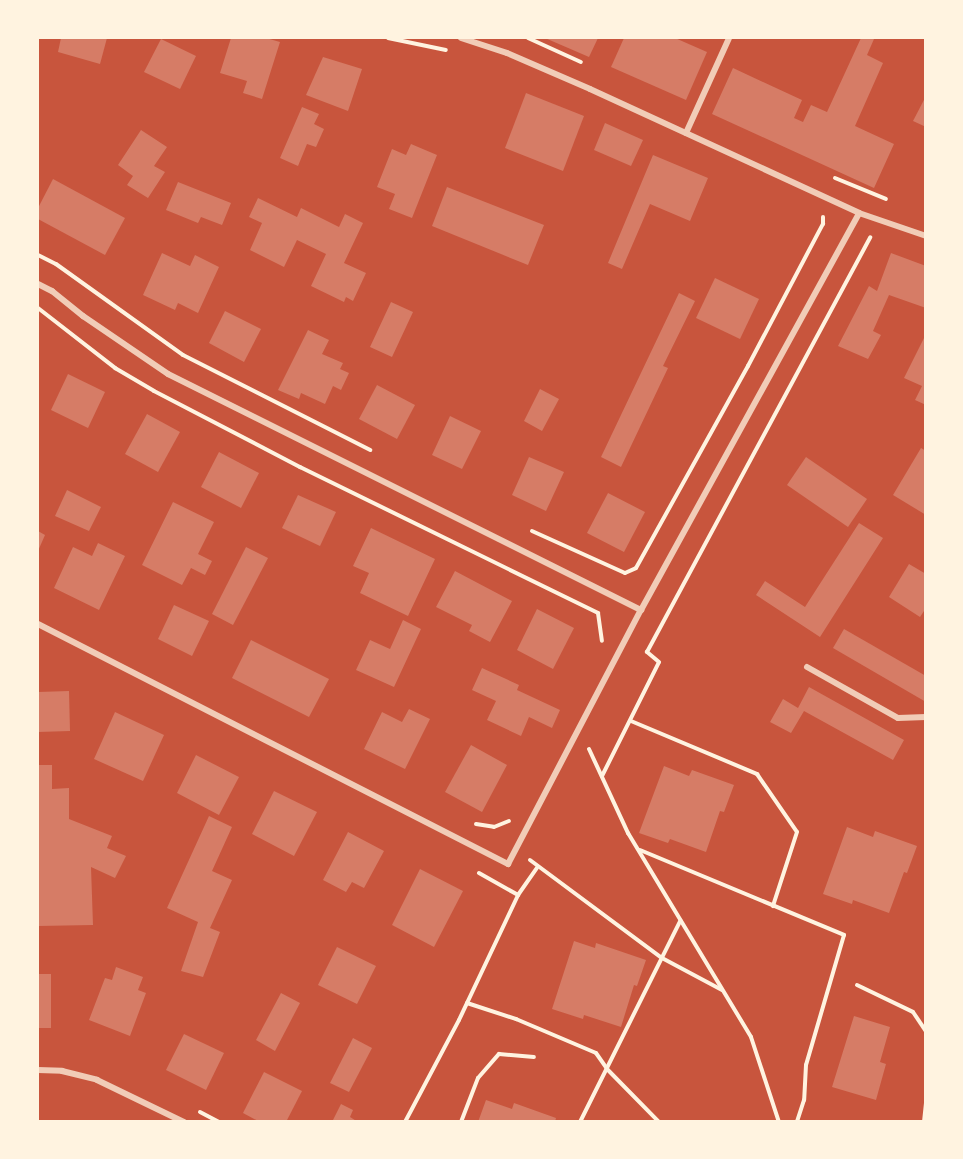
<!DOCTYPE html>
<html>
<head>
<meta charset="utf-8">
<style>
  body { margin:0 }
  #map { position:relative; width:963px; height:1159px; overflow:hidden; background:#c8553d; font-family:Lato,sans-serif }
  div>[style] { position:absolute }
  .building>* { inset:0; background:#d67c66 }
  .path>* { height:4px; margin:-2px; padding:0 2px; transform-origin:2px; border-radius:2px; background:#fff3e0 }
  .minor>* { height:6px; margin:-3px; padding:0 3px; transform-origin:3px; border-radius:3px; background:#f1ccb7 }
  span { translate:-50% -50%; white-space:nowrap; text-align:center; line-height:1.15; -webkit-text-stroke:4.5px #fff3e0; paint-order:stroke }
  .frame { position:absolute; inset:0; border:39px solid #fff3e0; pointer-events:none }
</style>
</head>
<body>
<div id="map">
  <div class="building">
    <div style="clip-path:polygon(61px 38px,107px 38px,100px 64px,58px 52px)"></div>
    <div style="clip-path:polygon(231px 38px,266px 38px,280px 42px,262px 99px,243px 93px,247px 81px,220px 73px)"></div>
    <div style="clip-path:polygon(545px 38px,598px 38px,589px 57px)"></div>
    <div style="clip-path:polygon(624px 38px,675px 38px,707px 52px,686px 100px,611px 67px)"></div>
    <div style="clip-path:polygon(861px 38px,874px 39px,867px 55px,883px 63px,855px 126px,894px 144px,874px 188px,712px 114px,733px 68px,802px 100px,794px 118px,803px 122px,811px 105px,827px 112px)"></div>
    <div style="clip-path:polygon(161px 39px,196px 56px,180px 89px,144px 72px)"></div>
    <div style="clip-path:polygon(323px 57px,362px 69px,348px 111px,306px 95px)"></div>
    <div style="clip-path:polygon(526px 93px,584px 116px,563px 171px,505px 148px)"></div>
    <div style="clip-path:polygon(926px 96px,926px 127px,913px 121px)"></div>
    <div style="clip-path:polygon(302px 107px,319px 114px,314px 124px,324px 129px,316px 147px,307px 144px,298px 166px,280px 158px)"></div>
    <div style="clip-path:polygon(605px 123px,643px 140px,631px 166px,594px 150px)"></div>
    <div style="clip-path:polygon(141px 130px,167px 147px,154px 166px,165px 172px,148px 198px,127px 185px,133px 176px,118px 165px)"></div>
    <div style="clip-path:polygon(411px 144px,437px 155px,412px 218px,389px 209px,395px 194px,377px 187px,392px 149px,406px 155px)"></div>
    <div style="clip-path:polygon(653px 155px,708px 178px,690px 221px,650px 204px,622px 269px,608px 263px)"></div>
    <div style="clip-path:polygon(53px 179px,125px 218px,105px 255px,38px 219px,38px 208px)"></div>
    <div style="clip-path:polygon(178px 182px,231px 203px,222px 225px,201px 217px,198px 223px,166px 210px)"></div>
    <div style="clip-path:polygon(447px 187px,544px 225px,528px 265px,432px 226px)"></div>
    <div style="clip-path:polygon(258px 198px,297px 217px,301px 208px,339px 227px,345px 214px,363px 223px,344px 263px,366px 273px,353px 301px,346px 297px,344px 302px,311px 286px,326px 254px,297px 240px,284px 267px,250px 250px,262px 223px,249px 217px)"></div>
    <div style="clip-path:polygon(162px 253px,190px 266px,195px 255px,219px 267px,198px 313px,178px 303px,175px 310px,143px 295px)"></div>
    <div style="clip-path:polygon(891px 253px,926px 266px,926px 308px,889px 295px,873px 331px,881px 335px,868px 359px,838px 346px,869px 286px,877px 291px)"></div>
    <div style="clip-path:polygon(715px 278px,759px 299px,740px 339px,696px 318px)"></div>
    <div style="clip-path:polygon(679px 293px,695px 301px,663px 366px,668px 368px,621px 467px,601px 457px)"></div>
    <div style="clip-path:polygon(391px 302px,413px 312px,392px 357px,370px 347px)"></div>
    <div style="clip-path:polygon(225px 311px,261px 329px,244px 362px,209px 343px)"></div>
    <div style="clip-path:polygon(308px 330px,329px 340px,322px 354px,343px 363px,340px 369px,349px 373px,341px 390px,333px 386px,325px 404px,301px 393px,299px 399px,278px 390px)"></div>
    <div style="clip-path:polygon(926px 334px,926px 405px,915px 400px,922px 386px,904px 378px)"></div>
    <div style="clip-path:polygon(68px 374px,105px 392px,88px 428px,51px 410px)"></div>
    <div style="clip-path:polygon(377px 385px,415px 405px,397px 439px,359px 419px)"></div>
    <div style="clip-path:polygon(540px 389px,559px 399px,542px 431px,524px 421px)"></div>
    <div style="clip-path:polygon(147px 414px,180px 432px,158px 472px,125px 454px)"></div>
    <div style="clip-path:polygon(450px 416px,481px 431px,462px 469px,432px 455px)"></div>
    <div style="clip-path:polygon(921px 448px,926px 451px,926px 515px,893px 495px)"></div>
    <div style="clip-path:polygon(219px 452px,259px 473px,241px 508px,201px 487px)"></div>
    <div style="clip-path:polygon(529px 457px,564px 472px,546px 511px,512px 495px)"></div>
    <div style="clip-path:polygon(806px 457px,867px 499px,848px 527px,787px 485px)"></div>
    <div style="clip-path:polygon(67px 490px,101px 507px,89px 531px,55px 516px)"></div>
    <div style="clip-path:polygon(608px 493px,645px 512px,624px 552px,587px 533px)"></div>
    <div style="clip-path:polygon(298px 495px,336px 512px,320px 546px,282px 528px)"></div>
    <div style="clip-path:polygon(173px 502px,214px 522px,198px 554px,212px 561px,205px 575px,191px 568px,182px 585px,142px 565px)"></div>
    <div style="clip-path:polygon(859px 523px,883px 538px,820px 637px,756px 595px,765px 581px,805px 607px)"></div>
    <div style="clip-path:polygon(371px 528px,435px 559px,408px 616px,360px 593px,369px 573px,353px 566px)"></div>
    <div style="clip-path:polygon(38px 531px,45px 535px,38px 551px)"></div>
    <div style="clip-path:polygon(98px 543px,125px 556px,99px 610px,54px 588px,73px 547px,92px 556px)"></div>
    <div style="clip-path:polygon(246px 547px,268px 558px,233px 625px,212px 614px)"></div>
    <div style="clip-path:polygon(909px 564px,926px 574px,926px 608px,920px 617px,889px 597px)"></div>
    <div style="clip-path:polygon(455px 571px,512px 601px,490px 642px,469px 631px,472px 625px,436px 607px)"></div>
    <div style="clip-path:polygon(174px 605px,209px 621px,192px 656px,158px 639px)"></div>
    <div style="clip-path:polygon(537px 609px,574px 628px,553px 669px,517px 650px)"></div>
    <div style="clip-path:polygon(403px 620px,421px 629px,394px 687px,356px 670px,370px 640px,390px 649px)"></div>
    <div style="clip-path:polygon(844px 629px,926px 676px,926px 702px,833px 648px)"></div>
    <div style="clip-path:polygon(251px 640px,329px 679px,309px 717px,232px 678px)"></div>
    <div style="clip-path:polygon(482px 668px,519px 685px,517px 690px,560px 710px,552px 728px,529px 717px,521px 736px,487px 720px,496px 701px,472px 690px)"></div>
    <div style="clip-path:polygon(809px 687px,904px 740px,893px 760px,804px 711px,791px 733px,770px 722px,783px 699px,798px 708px)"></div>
    <div style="clip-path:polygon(69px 691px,70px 731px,38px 732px,38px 692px)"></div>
    <div style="clip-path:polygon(409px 709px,430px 719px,405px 769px,364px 749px,382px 712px,402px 722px)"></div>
    <div style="clip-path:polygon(115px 712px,164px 735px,143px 781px,94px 759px)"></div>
    <div style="clip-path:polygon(471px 745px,507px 765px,482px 812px,445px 792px)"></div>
    <div style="clip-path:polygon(196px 755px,239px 777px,219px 815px,177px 793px)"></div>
    <div style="clip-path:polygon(38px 765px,52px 765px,52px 789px,69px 788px,69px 819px,112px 836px,107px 848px,126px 856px,115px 878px,91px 867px,93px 925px,38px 926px)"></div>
    <div style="clip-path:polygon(664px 766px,689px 776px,692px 770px,734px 785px,724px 812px,720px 811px,706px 852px,670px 839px,668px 843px,639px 833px)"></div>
    <div style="clip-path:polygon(274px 791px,317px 812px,294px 856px,252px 834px)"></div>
    <div style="clip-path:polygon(209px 816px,232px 827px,212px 871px,232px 880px,210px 928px,220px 932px,203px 977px,181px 971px,198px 922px,167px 908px)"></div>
    <div style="clip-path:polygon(847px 827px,873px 837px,875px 831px,917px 846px,907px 873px,904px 872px,889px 913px,853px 900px,852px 904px,823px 894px)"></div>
    <div style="clip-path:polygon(348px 832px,384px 851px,364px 888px,352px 882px,346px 892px,323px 880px)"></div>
    <div style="clip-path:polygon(420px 869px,463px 891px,434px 947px,392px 925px)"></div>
    <div style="clip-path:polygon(574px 941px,595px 948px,596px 943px,646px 960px,637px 986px,634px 985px,621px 1027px,584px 1015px,583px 1019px,552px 1009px)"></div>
    <div style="clip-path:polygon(337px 947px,376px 966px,357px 1004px,318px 985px)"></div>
    <div style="clip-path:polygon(116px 967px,143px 977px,138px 990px,146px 993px,130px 1036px,89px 1020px,105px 978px,112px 980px)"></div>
    <div style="clip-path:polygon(38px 974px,51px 974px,51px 1028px,38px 1028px)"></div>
    <div style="clip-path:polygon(281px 993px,300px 1003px,275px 1051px,256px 1040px)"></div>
    <div style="clip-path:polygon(854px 1016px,890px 1027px,880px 1062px,886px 1064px,876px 1100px,832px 1087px)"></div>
    <div style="clip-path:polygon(184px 1034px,224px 1053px,206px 1090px,166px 1070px)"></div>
    <div style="clip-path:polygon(353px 1038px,372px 1048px,349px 1092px,330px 1083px)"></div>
    <div style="clip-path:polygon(264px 1072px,302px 1091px,286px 1122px,260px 1122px,243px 1113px)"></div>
    <div style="clip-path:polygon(486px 1100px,512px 1109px,514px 1103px,556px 1118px,555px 1122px,478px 1122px)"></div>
    <div style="clip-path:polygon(341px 1104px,353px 1110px,350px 1117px,358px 1122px,332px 1122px)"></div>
  </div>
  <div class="path">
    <div style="left:388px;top:38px;width:59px;rotate:11.7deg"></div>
    <div style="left:528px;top:38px;width:58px;rotate:24.4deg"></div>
    <div style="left:835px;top:178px;width:55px;rotate:22.4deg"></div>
    <div style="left:38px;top:255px;width:20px;rotate:27deg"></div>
    <div style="left:56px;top:264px;width:156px;rotate:35.6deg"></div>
    <div style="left:183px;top:355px;width:210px;rotate:26.9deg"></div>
    <div style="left:38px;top:308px;width:98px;rotate:37.9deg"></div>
    <div style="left:115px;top:368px;width:45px;rotate:30.5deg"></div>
    <div style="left:154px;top:391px;width:165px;rotate:27.5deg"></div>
    <div style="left:300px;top:467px;width:332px;rotate:26.1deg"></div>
    <div style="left:598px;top:613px;width:28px;rotate:82deg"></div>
    <div style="left:532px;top:531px;width:102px;rotate:24.3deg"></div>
    <div style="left:625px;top:573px;width:12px;rotate:-24deg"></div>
    <div style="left:636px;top:568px;width:231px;rotate:-61deg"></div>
    <div style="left:748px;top:366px;width:161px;rotate:-62.2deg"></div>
    <div style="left:823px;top:224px;width:7px;rotate:-90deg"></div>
    <div style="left:631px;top:721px;width:137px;rotate:22.8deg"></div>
    <div style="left:757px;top:774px;width:70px;rotate:55.4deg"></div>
    <div style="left:797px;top:832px;width:78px;rotate:108deg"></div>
    <div style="left:589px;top:749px;width:93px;rotate:65.1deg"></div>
    <div style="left:628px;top:833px;width:238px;rotate:58.9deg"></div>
    <div style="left:751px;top:1037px;width:89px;rotate:71.8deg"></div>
    <div style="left:602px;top:776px;width:127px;rotate:-63.4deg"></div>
    <div style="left:659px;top:662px;width:16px;rotate:-140deg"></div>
    <div style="left:647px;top:652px;width:471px;rotate:-61.7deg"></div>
    <div style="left:476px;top:824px;width:18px;rotate:9deg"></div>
    <div style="left:494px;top:827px;width:16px;rotate:-22deg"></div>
    <div style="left:640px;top:850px;width:221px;rotate:22.6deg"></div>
    <div style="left:844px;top:935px;width:135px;rotate:106.3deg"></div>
    <div style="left:806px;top:1065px;width:35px;rotate:93deg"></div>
    <div style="left:804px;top:1100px;width:23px;rotate:108deg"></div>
    <div style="left:530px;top:860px;width:164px;rotate:36.6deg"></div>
    <div style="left:662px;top:958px;width:68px;rotate:28.1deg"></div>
    <div style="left:479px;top:873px;width:45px;rotate:29.4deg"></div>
    <div style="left:857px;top:985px;width:62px;rotate:25.7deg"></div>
    <div style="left:913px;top:1012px;width:23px;rotate:56deg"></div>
    <div style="left:467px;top:1003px;width:52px;rotate:18.1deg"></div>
    <div style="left:516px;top:1019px;width:87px;rotate:23deg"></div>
    <div style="left:596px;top:1053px;width:19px;rotate:55deg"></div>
    <div style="left:607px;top:1069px;width:74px;rotate:45.5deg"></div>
    <div style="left:200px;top:1112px;width:21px;rotate:28deg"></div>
    <div style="left:405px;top:1122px;width:115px;rotate:-62.1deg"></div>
    <div style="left:459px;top:1020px;width:138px;rotate:-64.7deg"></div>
    <div style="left:518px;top:895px;width:33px;rotate:-55deg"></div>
    <div style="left:461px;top:1122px;width:47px;rotate:-68.9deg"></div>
    <div style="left:478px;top:1078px;width:32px;rotate:-49deg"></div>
    <div style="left:499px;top:1054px;width:35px;rotate:5deg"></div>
    <div style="left:580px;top:1122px;width:225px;rotate:-63.5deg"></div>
    <div style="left:924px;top:1122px;width:20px;rotate:-84deg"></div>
  </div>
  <div class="minor">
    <div style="left:461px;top:38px;width:48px;rotate:18.1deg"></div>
    <div style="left:507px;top:53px;width:90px;rotate:23.4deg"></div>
    <div style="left:590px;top:89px;width:296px;rotate:24.7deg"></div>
    <div style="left:859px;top:213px;width:71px;rotate:18.9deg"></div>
    <div style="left:686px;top:133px;width:104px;rotate:-65.6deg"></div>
    <div style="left:38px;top:284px;width:16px;rotate:27deg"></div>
    <div style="left:52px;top:291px;width:40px;rotate:39deg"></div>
    <div style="left:83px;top:316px;width:103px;rotate:34.3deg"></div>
    <div style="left:168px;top:374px;width:529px;rotate:26.52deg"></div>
    <div style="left:38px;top:624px;width:528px;rotate:27.05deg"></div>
    <div style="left:508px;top:864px;width:287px;rotate:-62.4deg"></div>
    <div style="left:641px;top:610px;width:453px;rotate:-61.2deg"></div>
    <div style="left:807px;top:667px;width:104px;rotate:29.3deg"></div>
    <div style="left:898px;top:718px;width:28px;rotate:-2deg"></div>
    <div style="left:38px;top:1070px;width:24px;rotate:2deg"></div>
    <div style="left:62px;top:1071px;width:36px;rotate:14deg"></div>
    <div style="left:97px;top:1080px;width:97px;rotate:25.8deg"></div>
  </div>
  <div class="frame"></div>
</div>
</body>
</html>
